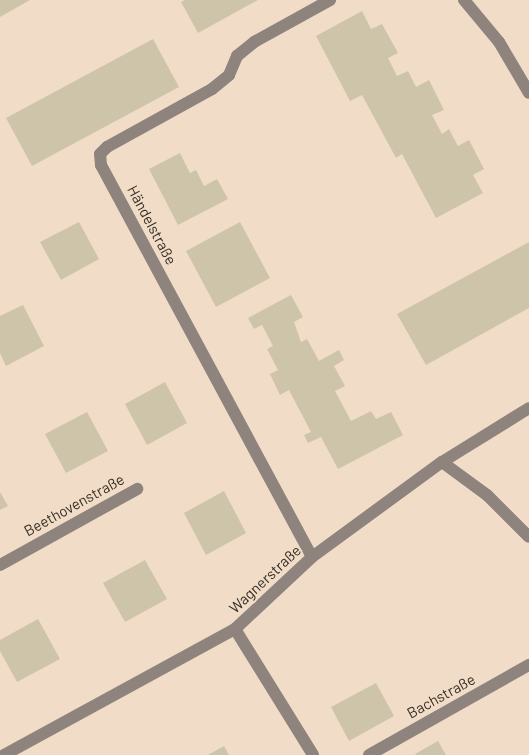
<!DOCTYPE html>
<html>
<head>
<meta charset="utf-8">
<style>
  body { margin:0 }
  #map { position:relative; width:529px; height:755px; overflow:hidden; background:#f1ddc7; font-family:Barlow,sans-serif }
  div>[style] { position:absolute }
  .building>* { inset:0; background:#cec4aa }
  .minor>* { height:12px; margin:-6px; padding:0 6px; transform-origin:6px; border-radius:6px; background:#8e837d }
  span { translate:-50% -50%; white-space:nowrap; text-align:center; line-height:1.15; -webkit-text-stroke:4px #f1ddc7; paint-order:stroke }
  .street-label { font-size:15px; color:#352d24 }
</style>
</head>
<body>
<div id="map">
  <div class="building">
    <div style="clip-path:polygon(0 0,30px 0,0 17px)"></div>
    <div style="clip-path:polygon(185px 0,258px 0,198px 33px,181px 2px)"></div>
    <div style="clip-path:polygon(362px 11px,371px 29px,382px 24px,398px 53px,388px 58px,397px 76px,408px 71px,416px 87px,429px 80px,444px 110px,432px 115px,442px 134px,449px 129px,458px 146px,469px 140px,484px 169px,473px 175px,483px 193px,436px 218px,402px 154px,396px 158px,362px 95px,350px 101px,316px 36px)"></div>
    <div style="clip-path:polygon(153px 39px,179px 87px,32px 166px,6px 118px)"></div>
    <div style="clip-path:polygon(180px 153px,190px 173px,196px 170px,204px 186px,217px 179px,228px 199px,178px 225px,149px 169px)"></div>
    <div style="clip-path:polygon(79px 222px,99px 259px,61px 280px,40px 242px)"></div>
    <div style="clip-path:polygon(240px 222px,270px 278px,216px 307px,186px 251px)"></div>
    <div style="clip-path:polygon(529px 242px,529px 308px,426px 365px,397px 314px)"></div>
    <div style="clip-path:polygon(291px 295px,303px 317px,294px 322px,301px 342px,307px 339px,319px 361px,339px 350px,344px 360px,334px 366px,345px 386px,335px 391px,351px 421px,371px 411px,376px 419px,391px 412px,403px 435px,338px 469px,321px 437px,308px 443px,304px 435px,311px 432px,289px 390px,280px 395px,270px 374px,278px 370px,267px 349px,273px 346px,262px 325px,254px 329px,248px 318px)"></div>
    <div style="clip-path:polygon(23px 305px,44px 346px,6px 366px,0 353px,0 316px)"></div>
    <div style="clip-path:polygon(165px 382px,187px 423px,147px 445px,125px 404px)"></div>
    <div style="clip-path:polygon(87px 412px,108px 451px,66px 473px,45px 434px)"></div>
    <div style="clip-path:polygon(224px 491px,246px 533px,206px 555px,184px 513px)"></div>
    <div style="clip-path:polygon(0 492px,8px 506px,0 510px)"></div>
    <div style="clip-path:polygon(145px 560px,167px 599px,125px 622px,103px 583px)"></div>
    <div style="clip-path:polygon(38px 619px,60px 659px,17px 682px,0 651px,0 640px)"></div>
    <div style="clip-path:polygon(376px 683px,394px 716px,349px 741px,331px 707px)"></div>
    <div style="clip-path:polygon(438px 741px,446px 755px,416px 755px,415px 754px)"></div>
    <div style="clip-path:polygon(224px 746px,229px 755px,208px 755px)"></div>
  </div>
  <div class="minor">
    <div style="left:464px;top:0;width:55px;rotate:50.2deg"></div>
    <div style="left:499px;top:42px;width:59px;rotate:59.5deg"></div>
    <div style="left:442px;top:462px;width:56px;rotate:36.3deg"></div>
    <div style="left:487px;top:495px;width:59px;rotate:45deg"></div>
    <div style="left:312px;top:557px;width:445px;rotate:-118.3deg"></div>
    <div style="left:101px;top:165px;width:11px;rotate:-95deg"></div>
    <div style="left:100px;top:154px;width:10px;rotate:-45deg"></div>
    <div style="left:107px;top:147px;width:120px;rotate:-28.9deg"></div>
    <div style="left:212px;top:89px;width:22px;rotate:-39deg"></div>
    <div style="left:229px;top:75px;width:21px;rotate:-67deg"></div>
    <div style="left:237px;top:56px;width:22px;rotate:-39deg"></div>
    <div style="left:254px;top:42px;width:87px;rotate:-28.9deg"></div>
    <div style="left:0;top:565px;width:157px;rotate:-29deg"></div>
    <div style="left:235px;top:629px;width:148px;rotate:58.2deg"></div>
    <div style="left:4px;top:755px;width:263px;rotate:-28.6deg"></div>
    <div style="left:235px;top:629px;width:105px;rotate:-43.1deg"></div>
    <div style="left:312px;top:557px;width:161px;rotate:-36.2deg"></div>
    <div style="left:442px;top:462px;width:102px;rotate:-31.8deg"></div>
    <div style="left:369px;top:755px;width:184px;rotate:-29.4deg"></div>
  </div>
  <div class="street-label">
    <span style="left:152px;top:225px;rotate:62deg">Händelstraße</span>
    <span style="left:74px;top:505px;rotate:-29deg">Beethovenstraße</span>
    <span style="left:265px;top:579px;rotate:-43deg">Wagnerstraße</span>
    <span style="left:441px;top:696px;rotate:-29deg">Bachstraße</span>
  </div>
</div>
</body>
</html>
